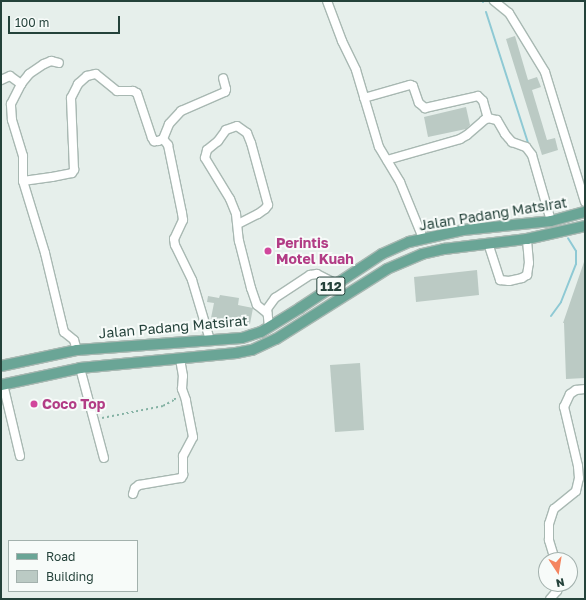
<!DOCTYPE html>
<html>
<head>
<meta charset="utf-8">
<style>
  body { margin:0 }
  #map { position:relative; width:586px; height:600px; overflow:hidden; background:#e6efeb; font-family:"Golos Text",sans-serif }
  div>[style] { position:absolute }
  .stream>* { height:2px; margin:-1px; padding:0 1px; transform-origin:1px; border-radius:1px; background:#8ec9d4 }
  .building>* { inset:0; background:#bbcac4 }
  .path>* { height:1.5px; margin-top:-0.75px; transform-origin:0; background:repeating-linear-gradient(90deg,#86b3a5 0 2px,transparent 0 5px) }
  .roads { filter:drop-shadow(1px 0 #a8b8b2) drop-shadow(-1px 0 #a8b8b2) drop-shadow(0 1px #a8b8b2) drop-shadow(0 -1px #a8b8b2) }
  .minor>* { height:8px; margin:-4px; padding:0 4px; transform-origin:4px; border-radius:4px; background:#fff }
  .major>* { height:10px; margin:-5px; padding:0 5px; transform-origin:5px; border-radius:5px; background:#6aa596 }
  .dots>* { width:11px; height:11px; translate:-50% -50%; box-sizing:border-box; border:2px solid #f7fbf9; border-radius:50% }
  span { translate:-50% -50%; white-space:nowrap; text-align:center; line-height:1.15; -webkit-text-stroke:4px #f7fbf9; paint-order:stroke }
  .shield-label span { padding:1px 3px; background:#f7fbf9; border:1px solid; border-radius:3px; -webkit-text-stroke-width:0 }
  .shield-label { font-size:13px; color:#24423a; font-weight:700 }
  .street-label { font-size:14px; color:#24423a }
  .hotel-label { font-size:14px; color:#b23c85; font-weight:700 }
  .left { translate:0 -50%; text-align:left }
  .frame { position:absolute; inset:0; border:2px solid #24423a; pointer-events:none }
  .legend { position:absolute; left:8px; top:540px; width:130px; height:52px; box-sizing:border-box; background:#f7fbf9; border:1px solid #a3b1ad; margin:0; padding:5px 7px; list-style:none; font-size:12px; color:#24423a }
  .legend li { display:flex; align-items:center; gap:8px; height:20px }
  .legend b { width:20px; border:1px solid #a3b1ad }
  .north { position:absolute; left:538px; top:552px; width:40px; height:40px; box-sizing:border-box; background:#f7fbf9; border:1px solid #a3b1ad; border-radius:50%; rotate:168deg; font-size:11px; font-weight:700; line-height:16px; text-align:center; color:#24423a }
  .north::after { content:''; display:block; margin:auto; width:14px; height:18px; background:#f4845f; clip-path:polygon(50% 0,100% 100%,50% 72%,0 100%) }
  .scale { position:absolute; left:8px; top:16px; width:112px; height:18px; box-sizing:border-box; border:2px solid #24423a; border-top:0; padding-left:5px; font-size:12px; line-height:14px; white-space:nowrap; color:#24423a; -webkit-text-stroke:3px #f7fbf9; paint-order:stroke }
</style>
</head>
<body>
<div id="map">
  <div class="stream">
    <div style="left:483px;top:1px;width:1px;rotate:90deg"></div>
    <div style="left:486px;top:12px;width:141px;rotate:72.2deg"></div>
    <div style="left:551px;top:316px;width:17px;rotate:-54deg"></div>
    <div style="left:561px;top:302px;width:41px;rotate:-68.5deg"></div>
    <div style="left:576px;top:264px;width:13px;rotate:-90deg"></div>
    <div style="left:576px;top:251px;width:15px;rotate:-122deg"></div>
  </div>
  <div class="building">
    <div style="clip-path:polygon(515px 36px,528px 80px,537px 77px,541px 87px,532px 90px,547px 140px,555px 138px,558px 150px,542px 155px,506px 39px)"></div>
    <div style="clip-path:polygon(466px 107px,470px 125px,466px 129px,428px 137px,424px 117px)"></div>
    <div style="clip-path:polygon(584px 262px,585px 378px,566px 379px,564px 323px,563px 323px)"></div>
    <div style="clip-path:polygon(477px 270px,479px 295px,416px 302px,414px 277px)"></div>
    <div style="clip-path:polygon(220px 295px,239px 298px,238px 305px,253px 308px,250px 324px,235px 322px,234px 325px,210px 323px,214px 303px,207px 302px,208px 296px,219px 298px)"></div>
    <div style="clip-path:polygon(360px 363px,364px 430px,335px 432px,330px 365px)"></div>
  </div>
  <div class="path">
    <div style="left:102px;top:418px;width:62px;rotate:-11.1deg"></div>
    <div style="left:163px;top:406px;width:13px;rotate:-29deg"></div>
    <div style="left:174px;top:400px;width:5px;rotate:-53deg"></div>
  </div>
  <div class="roads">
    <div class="minor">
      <div style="left:327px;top:1px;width:43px;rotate:69.4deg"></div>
      <div style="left:342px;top:41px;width:32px;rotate:64deg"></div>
      <div style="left:356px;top:70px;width:80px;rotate:73.4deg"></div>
      <div style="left:379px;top:147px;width:41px;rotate:59deg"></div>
      <div style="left:400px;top:182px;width:61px;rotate:67.7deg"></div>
      <div style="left:494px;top:1px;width:19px;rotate:39deg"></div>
      <div style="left:509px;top:13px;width:69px;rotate:58.6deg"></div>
      <div style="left:545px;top:72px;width:136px;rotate:72.9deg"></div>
      <div style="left:1px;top:80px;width:10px;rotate:-24deg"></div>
      <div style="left:10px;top:76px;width:14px;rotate:36deg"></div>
      <div style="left:364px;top:98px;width:48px;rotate:-15.8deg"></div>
      <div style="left:410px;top:85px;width:3px;rotate:18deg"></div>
      <div style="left:413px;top:86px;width:18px;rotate:71deg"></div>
      <div style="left:419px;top:103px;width:8px;rotate:40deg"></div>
      <div style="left:425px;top:108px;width:54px;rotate:-12.8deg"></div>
      <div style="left:478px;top:96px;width:7px;rotate:45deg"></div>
      <div style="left:483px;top:101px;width:18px;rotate:74deg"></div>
      <div style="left:163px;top:139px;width:16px;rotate:-68deg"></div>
      <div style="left:169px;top:124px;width:18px;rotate:-47deg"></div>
      <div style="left:181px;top:111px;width:48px;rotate:-23.4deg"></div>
      <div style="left:225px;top:92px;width:3px;rotate:-72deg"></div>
      <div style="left:226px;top:89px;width:11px;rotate:-105deg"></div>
      <div style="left:387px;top:160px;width:76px;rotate:-16deg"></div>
      <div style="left:460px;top:139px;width:8px;rotate:-30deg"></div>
      <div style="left:467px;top:135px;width:23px;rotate:-41deg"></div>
      <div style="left:484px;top:120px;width:4px;rotate:-27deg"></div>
      <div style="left:488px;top:118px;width:9px;rotate:13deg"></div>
      <div style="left:497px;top:120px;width:16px;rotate:60deg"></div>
      <div style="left:505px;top:134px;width:11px;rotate:49deg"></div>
      <div style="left:512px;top:142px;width:15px;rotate:20deg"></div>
      <div style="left:526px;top:147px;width:10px;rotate:53deg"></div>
      <div style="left:532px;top:155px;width:69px;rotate:73.9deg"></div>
      <div style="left:23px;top:181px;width:25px;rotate:-90deg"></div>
      <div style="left:23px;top:156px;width:38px;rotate:-107deg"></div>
      <div style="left:12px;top:120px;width:16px;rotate:-94deg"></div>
      <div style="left:11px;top:104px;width:22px;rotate:-63deg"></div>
      <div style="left:21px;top:84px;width:13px;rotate:-51deg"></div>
      <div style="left:29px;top:74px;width:18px;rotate:-34deg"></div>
      <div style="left:44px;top:64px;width:8px;rotate:-23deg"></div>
      <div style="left:51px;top:61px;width:8px;rotate:14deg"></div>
      <div style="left:238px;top:224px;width:22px;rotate:-27deg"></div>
      <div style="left:258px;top:214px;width:9px;rotate:-36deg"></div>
      <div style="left:265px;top:209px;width:5px;rotate:-53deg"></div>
      <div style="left:268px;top:205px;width:64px;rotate:-105.3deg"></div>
      <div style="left:251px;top:143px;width:11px;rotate:-112deg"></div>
      <div style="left:247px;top:133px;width:12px;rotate:-145deg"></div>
      <div style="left:237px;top:126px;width:12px;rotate:160deg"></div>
      <div style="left:226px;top:130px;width:14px;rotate:126deg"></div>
      <div style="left:218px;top:141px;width:14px;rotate:141deg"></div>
      <div style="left:207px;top:150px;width:8px;rotate:104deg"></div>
      <div style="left:205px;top:158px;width:48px;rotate:58.6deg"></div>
      <div style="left:230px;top:199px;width:16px;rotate:68deg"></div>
      <div style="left:236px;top:214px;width:27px;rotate:84deg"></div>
      <div style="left:239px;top:241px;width:49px;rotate:75.7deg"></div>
      <div style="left:251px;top:288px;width:18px;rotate:71deg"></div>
      <div style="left:257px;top:305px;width:13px;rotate:39deg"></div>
      <div style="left:488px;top:243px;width:39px;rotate:72deg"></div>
      <div style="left:500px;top:280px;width:9px;rotate:6deg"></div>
      <div style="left:509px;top:281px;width:13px;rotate:-13deg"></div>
      <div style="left:522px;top:278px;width:6px;rotate:-31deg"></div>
      <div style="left:527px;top:275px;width:12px;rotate:-81deg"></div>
      <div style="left:529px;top:263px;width:24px;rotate:-95deg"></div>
      <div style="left:269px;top:327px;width:18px;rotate:-96deg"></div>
      <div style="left:267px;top:309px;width:14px;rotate:-54deg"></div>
      <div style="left:275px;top:298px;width:42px;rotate:-33.3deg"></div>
      <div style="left:310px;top:275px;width:7px;rotate:-8deg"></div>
      <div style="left:317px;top:274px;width:20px;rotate:27deg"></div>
      <div style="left:77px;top:350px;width:10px;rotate:-107deg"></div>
      <div style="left:74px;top:340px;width:13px;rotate:-141deg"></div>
      <div style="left:64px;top:332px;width:8px;rotate:-104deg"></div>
      <div style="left:62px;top:324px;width:73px;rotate:-103.5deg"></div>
      <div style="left:45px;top:253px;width:75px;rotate:-107deg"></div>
      <div style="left:23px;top:181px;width:29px;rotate:-8deg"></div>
      <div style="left:52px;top:177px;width:20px;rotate:-11deg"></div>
      <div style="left:72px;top:173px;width:4px;rotate:-56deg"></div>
      <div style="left:74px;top:170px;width:72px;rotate:-92.4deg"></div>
      <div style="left:71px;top:98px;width:16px;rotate:-63deg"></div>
      <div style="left:78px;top:84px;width:12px;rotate:-42deg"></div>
      <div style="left:87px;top:76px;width:9px;rotate:-13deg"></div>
      <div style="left:96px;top:74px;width:27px;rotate:39deg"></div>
      <div style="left:117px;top:91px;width:16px"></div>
      <div style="left:133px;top:91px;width:4px;rotate:27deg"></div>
      <div style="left:137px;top:93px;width:47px;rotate:71.6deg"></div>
      <div style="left:152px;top:138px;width:4px;rotate:56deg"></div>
      <div style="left:154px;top:141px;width:4px"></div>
      <div style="left:158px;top:141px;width:5px;rotate:-22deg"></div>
      <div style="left:163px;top:139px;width:8px;rotate:50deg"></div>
      <div style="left:168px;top:145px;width:69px;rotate:78.4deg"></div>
      <div style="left:182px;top:213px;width:7px;rotate:82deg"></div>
      <div style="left:183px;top:220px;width:21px;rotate:115deg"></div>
      <div style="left:174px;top:239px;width:6px;rotate:81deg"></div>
      <div style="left:175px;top:245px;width:39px;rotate:64deg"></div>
      <div style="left:192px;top:280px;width:63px;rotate:73.3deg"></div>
      <div style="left:80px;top:368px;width:93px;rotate:75.1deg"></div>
      <div style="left:3px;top:384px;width:74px;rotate:76.7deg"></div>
      <div style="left:133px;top:494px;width:6px;rotate:-72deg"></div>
      <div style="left:135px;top:488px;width:5px;rotate:-37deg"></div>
      <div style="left:139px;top:485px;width:43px;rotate:-9.5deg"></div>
      <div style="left:181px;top:478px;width:4px;rotate:-56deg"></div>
      <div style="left:183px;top:475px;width:19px;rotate:-90deg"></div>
      <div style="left:183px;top:456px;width:21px;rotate:-62deg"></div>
      <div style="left:193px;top:437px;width:38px;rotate:-101deg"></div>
      <div style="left:186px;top:400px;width:12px;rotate:-110deg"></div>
      <div style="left:182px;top:389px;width:13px;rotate:-86deg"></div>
      <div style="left:183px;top:376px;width:17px;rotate:-100deg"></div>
      <div style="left:555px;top:560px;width:21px;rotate:-107deg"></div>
      <div style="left:549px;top:540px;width:16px;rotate:-90deg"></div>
      <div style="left:549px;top:524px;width:16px;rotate:-72deg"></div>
      <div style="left:554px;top:509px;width:28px;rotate:-39deg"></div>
      <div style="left:576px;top:491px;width:13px;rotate:-77deg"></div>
      <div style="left:579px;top:478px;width:12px;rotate:-95deg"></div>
      <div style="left:578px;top:466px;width:61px;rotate:-103.3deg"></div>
      <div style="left:564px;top:407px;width:14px;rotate:-65deg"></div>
      <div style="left:570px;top:394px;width:7px;rotate:-34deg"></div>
      <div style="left:576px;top:390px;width:9px;rotate:-6deg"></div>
      <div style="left:550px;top:599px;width:11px;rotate:-49deg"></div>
      <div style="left:557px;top:591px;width:7px;rotate:-82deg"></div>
    </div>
    <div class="major">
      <div style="left:1px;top:366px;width:78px;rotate:-11.9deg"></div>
      <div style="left:77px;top:350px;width:165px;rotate:-4.2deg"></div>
      <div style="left:242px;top:338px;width:9px;rotate:-18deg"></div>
      <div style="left:251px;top:335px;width:10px;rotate:-17deg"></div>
      <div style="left:261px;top:332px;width:46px;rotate:-31.6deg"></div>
      <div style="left:300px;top:308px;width:98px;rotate:-33.4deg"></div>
      <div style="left:382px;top:254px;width:30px;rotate:-24deg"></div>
      <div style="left:409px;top:242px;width:55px;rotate:-12.5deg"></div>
      <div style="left:463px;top:230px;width:88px;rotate:-5.8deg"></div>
      <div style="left:551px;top:221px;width:35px;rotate:-15deg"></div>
      <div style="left:1px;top:385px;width:81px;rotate:-12.1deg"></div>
      <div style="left:80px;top:368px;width:157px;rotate:-5.5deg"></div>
      <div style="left:236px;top:353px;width:16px;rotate:-11deg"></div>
      <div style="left:252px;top:350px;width:26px;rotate:-25deg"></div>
      <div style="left:276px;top:339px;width:131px;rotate:-32.2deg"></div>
      <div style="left:387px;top:269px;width:38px;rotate:-23deg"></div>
      <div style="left:422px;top:254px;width:23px;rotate:-13deg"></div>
      <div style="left:444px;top:249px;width:84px;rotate:-6.9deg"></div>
      <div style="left:527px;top:239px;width:59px;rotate:-12.6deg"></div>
    </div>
  </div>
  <div class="dots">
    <div style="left:268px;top:251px;background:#d1479c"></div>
    <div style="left:34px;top:404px;background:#d1479c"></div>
  </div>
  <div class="shield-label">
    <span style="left:331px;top:286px">112</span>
  </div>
  <div class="street-label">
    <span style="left:493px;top:214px;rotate:-9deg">Jalan Padang Matsirat</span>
    <span style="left:173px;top:327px;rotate:-5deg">Jalan Padang Matsirat</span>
  </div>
  <div class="hotel-label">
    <span class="left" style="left:276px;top:251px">Perintis<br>Motel Kuah</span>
    <span class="left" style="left:42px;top:404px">Coco Top</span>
  </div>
  <div class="frame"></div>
  <ul class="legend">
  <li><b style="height:5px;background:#6aa596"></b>Road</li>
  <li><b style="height:11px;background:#bbcac4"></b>Building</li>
  </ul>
  <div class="north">N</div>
  <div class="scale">100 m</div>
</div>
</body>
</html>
